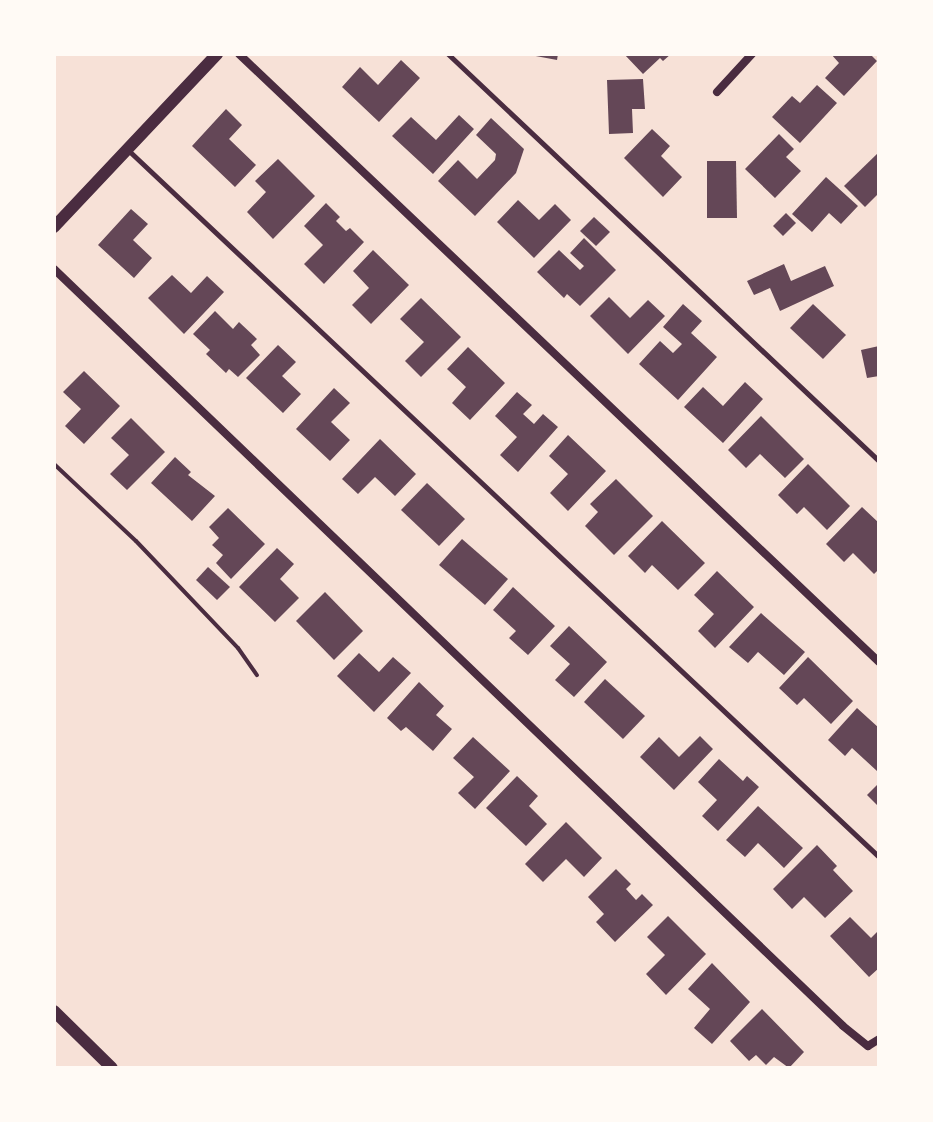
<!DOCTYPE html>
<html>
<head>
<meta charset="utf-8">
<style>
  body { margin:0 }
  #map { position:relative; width:933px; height:1122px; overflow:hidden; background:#f7e1d7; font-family:Poppins,sans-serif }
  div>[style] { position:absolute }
  .building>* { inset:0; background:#644757 }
  .path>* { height:4px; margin:-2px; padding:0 2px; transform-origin:2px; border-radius:2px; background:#4a2c40 }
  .service>* { height:5px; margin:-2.5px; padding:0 2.5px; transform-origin:2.5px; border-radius:2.5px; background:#4a2c40 }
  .minor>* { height:8px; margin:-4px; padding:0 4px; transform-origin:4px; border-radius:4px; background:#4a2c40 }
  .tertiary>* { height:12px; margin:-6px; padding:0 6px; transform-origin:6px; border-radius:6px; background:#4a2c40 }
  span { translate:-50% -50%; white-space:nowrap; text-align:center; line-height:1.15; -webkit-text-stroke:8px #fffaf5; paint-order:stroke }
  .frame { position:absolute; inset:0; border:56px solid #fffaf5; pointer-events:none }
</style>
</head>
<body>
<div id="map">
  <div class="building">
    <div style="clip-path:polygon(525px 54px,558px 54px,557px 60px)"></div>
    <div style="clip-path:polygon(624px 54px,671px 54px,663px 61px,660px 58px,643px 74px)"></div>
    <div style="clip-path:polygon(831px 54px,870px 54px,877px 61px,844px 96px,825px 78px,839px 63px)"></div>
    <div style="clip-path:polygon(401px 60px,420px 78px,379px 122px,342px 87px,360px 67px,378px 85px)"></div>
    <div style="clip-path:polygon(643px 79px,645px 109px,632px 109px,633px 133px,609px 134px,607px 80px)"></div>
    <div style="clip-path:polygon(817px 85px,837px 103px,800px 143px,772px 117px,792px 96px,800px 103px)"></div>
    <div style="clip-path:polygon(226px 109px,242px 125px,229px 139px,256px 165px,235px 187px,192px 146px)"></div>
    <div style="clip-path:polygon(459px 115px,474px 129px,433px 174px,392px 136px,411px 117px,436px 140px)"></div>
    <div style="clip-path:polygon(491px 118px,524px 149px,516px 173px,475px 216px,438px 181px,458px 160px,477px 179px,495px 160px,496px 154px,476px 135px)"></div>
    <div style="clip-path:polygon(652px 129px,670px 146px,661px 156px,682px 177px,663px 197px,624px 158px)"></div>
    <div style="clip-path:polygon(779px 134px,794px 149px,786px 157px,801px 171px,775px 198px,745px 169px)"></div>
    <div style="clip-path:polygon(879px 152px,879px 193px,865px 207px,844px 186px)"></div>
    <div style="clip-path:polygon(278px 159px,315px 196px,273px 239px,247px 212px,266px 192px,255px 181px)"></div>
    <div style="clip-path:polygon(707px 161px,736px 161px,737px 218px,707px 218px)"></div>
    <div style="clip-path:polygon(826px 177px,858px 206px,841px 224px,829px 213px,812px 232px,792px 214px)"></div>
    <div style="clip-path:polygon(518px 200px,539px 220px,555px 204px,571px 220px,534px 258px,497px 222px)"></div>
    <div style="clip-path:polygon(326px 203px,340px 217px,336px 221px,346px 231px,350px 228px,364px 242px,324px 284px,304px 264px,323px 245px,304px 226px)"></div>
    <div style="clip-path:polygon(131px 209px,148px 224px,133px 240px,152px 258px,134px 278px,98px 245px)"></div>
    <div style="clip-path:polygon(786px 213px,796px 223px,783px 236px,773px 226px)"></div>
    <div style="clip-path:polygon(594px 217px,610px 232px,596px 246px,580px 231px)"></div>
    <div style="clip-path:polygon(584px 238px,616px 270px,580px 306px,567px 294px,564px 298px,537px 272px,559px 250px,580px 270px,584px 266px,570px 253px)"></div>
    <div style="clip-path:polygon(373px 250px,409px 285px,371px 324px,352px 305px,369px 288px,353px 271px)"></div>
    <div style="clip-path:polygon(784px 264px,791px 281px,825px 266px,834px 286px,780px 311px,770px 288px,754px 295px,747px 281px)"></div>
    <div style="clip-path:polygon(172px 275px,191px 293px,207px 276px,224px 292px,184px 334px,148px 298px)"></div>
    <div style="clip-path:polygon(609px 297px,630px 318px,648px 300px,665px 316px,628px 354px,590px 316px)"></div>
    <div style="clip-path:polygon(421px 298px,461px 337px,421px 377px,405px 361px,424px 342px,400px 319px)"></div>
    <div style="clip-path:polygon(683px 304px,702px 321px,691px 333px,717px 357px,678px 400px,639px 364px,660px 341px,673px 353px,682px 344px,663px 327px)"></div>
    <div style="clip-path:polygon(813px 304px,846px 335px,823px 359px,790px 328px)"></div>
    <div style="clip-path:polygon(215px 311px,233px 329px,239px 322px,257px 339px,251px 345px,260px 355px,238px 377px,229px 369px,226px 373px,206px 354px,210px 350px,193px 334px)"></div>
    <div style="clip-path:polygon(278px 345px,296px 362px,282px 376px,301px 394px,283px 413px,246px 378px)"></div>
    <div style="clip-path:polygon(879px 346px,879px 376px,867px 378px,861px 350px)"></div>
    <div style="clip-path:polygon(468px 347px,505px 383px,470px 420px,452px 403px,466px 387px,447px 369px)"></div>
    <div style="clip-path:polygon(84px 371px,120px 406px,84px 444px,65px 426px,81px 409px,63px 392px)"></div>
    <div style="clip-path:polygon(745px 382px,763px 399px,723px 443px,684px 407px,703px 387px,723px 406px)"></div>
    <div style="clip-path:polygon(334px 388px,350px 403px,331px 422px,350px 440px,330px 461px,296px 429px)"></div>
    <div style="clip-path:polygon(517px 392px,532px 405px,523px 414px,534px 424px,543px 414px,558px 427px,518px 472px,500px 455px,517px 437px,495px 416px)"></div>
    <div style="clip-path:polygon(761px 416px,804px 459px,785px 478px,760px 454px,746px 468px,728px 450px)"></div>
    <div style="clip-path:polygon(131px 418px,165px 452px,127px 490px,110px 474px,129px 455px,111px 438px)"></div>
    <div style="clip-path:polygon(568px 435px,606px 471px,568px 511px,550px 493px,568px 474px,549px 456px)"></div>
    <div style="clip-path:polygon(380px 439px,416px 474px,395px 496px,375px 477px,358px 494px,342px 479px)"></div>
    <div style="clip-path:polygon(175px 457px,191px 472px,188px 475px,215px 496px,192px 521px,151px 483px)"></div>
    <div style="clip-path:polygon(808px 464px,850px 506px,827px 530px,804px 507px,797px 514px,778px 495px)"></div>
    <div style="clip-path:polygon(616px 479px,653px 516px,614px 555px,585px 526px,598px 512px,590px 504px)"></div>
    <div style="clip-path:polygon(427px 483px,465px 519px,439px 546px,401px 510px)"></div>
    <div style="clip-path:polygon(862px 507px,879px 523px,879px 569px,874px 574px,853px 553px,844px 562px,826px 544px)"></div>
    <div style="clip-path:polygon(228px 508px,265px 544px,231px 579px,216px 563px,223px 555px,212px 545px,219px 538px,209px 527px)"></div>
    <div style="clip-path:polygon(662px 521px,705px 563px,678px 590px,652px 565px,645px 573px,628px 556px)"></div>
    <div style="clip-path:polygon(462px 539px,508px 579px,485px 605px,439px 565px)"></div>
    <div style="clip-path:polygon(277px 548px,294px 564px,280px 579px,299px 598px,275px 622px,239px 587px)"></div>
    <div style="clip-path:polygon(208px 567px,230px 587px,217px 600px,196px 580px)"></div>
    <div style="clip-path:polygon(717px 571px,754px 607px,715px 648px,698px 631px,714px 614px,694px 595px)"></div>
    <div style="clip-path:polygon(513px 587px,555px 626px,528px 655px,509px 638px,516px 631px,493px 610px)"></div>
    <div style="clip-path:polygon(325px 592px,363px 631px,334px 660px,296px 621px)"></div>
    <div style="clip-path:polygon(761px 613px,805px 652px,784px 675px,758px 652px,748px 663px,729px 647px)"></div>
    <div style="clip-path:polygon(569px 626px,607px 662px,574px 697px,555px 680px,570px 664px,550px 646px)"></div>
    <div style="clip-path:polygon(359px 653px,379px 672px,393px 657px,411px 673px,374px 712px,337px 676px)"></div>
    <div style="clip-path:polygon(808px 657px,853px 701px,831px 724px,804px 698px,797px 705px,779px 688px)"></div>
    <div style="clip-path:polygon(605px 679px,645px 716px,623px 739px,584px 702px)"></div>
    <div style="clip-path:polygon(419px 682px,444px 706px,436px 715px,452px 729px,433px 751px,406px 727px,401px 731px,387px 718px)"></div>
    <div style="clip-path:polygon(857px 708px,879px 728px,877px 771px,852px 748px,845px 756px,828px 740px)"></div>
    <div style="clip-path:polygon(700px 736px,713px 749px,674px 790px,640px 757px,659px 737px,679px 757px)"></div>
    <div style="clip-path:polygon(473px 737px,510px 771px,475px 809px,458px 793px,474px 777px,453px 758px)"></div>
    <div style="clip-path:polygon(719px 759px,743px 781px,747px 776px,759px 787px,718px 831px,702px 816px,717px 800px,698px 782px)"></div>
    <div style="clip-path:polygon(517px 776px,538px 796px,529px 806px,547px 824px,526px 846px,486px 808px)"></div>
    <div style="clip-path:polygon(879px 783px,879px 807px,867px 795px)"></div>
    <div style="clip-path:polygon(758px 806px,803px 848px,784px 868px,758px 843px,745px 857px,726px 840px)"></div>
    <div style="clip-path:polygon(566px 822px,602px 858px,584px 877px,566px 859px,543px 882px,525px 864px)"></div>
    <div style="clip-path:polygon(817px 845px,837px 866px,833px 870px,853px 891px,825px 918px,804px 897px,792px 909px,773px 889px)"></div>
    <div style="clip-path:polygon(616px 869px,631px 884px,626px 889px,636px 900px,642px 894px,653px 905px,615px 942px,596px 922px,604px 914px,588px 897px)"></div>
    <div style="clip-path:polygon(668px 916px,706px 954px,666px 995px,646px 974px,665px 955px,647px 937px)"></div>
    <div style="clip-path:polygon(850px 917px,871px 938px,879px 930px,879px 968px,869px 977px,830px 936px)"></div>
    <div style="clip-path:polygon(712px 963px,750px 1002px,712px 1044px,694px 1028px,710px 1009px,688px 989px)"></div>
    <div style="clip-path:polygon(762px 1009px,804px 1052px,789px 1068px,774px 1057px,766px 1065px,756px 1055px,749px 1061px,730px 1041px)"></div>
  </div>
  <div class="path">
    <div style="left:54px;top:464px;width:112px;rotate:43.2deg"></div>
    <div style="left:136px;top:541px;width:148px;rotate:46.4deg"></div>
    <div style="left:238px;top:648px;width:33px;rotate:55deg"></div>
  </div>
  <div class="service">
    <div style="left:448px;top:54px;width:593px;rotate:43.36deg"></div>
    <div style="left:128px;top:150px;width:1031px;rotate:43.27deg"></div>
  </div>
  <div class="minor">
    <div style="left:239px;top:54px;width:883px;rotate:43.53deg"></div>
    <div style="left:717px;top:92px;width:52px;rotate:-47.4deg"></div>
    <div style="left:54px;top:269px;width:1093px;rotate:43.81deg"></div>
    <div style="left:843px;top:1026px;width:32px;rotate:39deg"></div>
    <div style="left:868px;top:1046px;width:13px;rotate:-32deg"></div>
  </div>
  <div class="tertiary">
    <div style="left:54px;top:227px;width:238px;rotate:-46.7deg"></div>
    <div style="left:54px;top:1011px;width:81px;rotate:44.5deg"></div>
  </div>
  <div class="frame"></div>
</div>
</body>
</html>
